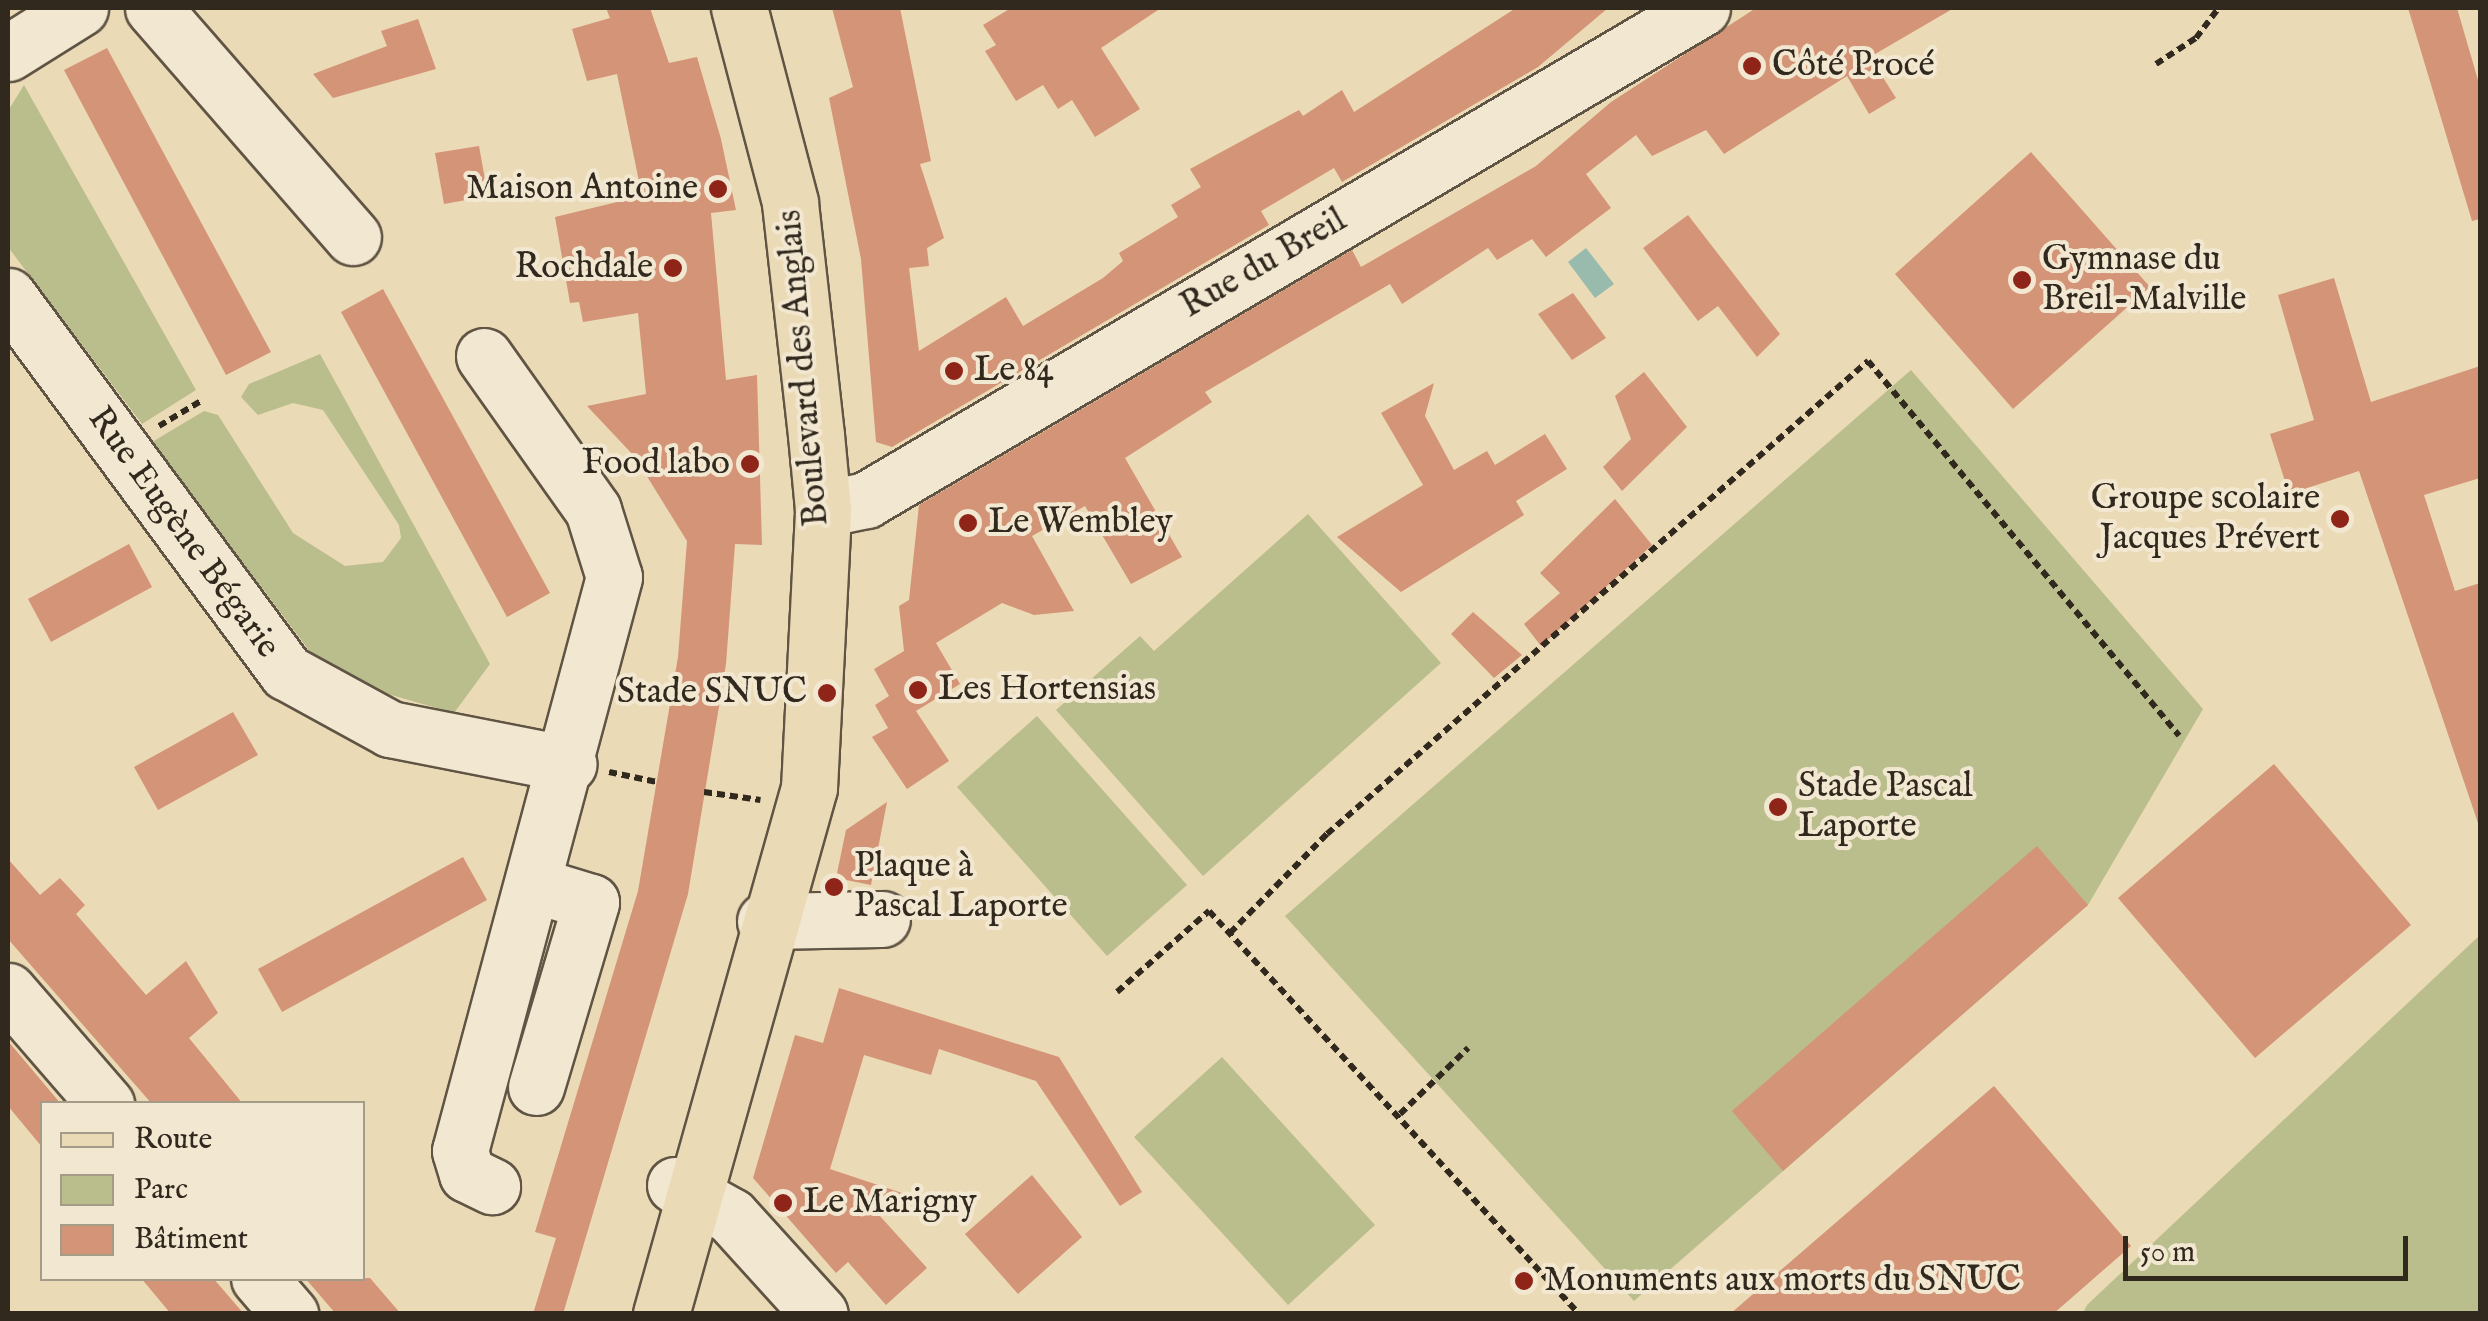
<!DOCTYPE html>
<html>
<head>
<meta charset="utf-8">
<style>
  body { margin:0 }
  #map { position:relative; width:2488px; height:1321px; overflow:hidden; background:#ebdab6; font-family:"IM FELL English",serif }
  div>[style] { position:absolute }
  .green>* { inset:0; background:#babe8c }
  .water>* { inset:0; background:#98bbae }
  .building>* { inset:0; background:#d49477 }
  .path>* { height:6px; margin-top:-3px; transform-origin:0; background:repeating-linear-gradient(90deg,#31281e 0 8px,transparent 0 13px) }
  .roads { filter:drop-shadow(2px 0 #605444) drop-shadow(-2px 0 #605444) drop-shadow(0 2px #605444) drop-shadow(0 -2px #605444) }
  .minor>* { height:55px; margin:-27.5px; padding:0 27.5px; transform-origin:27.5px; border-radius:27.5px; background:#f2e7d0 }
  .major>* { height:55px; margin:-27.5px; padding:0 27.5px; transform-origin:27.5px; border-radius:27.5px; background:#ebdab6 }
  .dots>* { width:28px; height:28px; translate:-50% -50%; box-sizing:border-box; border:5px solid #f2e7d0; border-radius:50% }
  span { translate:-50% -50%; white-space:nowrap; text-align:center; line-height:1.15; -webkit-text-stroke:8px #f2e7d0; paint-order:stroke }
  .poi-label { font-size:35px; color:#31281e }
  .left { translate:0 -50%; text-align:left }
  .right { translate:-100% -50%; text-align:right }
  .street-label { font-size:35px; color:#31281e }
  .frame { position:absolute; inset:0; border:10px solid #31281e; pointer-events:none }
  .legend { position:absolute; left:40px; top:1101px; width:325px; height:180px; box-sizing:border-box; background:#f2e7d0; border:2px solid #a59b89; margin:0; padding:12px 18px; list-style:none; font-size:30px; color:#31281e }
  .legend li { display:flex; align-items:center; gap:20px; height:50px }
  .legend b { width:50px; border:2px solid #a59b89 }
  .scale { position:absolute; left:2123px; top:1236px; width:285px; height:45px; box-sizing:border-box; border:5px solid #31281e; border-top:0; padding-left:12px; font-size:30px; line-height:35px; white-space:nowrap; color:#31281e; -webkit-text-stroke:8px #f2e7d0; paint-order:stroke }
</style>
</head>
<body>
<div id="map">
  <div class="green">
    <div style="clip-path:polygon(24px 85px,196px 390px,142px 424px,8px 247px,8px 111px)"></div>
    <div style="clip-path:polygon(320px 354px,490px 664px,454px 713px,367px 688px,311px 653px,152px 442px,204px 411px,218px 415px,293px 533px,345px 566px,383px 562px,401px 538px,399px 525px,323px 410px,293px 403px,258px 415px,241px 397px,249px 384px)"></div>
    <div style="clip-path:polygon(1911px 370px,2203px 709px,2088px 905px,1634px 1301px,1285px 916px)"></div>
    <div style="clip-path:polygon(1308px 514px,1441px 663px,1203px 876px,1056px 710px,1140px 636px,1154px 651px)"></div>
    <div style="clip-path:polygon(1037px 716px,1187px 885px,1107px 956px,957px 787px)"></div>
    <div style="clip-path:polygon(2480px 935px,2480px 1313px,2083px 1313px,2087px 1305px)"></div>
    <div style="clip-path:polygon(1222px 1057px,1375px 1225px,1288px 1305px,1134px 1137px)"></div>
  </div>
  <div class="water">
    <div style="clip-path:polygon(1586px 248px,1614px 284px,1595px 298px,1568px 262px)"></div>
  </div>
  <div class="building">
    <div style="clip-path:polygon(606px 8px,650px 8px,669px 63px,697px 57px,721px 139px,736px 210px,711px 213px,726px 380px,757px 375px,762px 545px,735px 544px,726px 664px,688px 894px,563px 1314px,533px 1314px,556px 1238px,535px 1232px,638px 891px,678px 657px,687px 541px,635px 457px,587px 406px,646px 394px,638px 313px,583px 322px,579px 302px,570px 303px,555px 217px,642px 196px,617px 74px,587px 81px,572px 29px,610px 18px)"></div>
    <div style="clip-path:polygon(832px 8px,900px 8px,931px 161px,920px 164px,944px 238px,927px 248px,929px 266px,909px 268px,919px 351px,1006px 297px,1023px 326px,1103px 278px,1123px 261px,1119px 253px,1178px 217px,1171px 205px,1201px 187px,1190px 169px,1299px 110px,1303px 116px,1342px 90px,1354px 112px,1516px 8px,1608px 8px,1538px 67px,1342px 182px,1334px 168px,1261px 211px,1269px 225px,892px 447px,876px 442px,861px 259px,829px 98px,853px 87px)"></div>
    <div style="clip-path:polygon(1011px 8px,1161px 8px,1101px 48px,1140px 109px,1095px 137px,1072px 100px,1058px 109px,1043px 85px,1016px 101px,985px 51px,996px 45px,983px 25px)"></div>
    <div style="clip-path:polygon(1756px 8px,1954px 8px,1870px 57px,1896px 98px,1869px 114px,1847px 76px,1724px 154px,1706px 130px,1652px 156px,1636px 135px,1586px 174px,1611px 208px,1546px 257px,1532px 239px,1497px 260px,1488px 248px,1402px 304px,1390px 284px,1205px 392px,1212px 402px,1125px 458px,1182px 557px,1131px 584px,1085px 506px,1032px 536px,1074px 611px,1034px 615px,1002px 603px,936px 643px,960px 684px,916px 711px,949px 761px,907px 789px,872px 737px,888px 728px,875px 705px,889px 696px,874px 669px,904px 651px,899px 606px,909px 600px,919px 505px,1352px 250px,1361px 267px,1536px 166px,1611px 102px)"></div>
    <div style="clip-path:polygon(2408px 8px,2457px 8px,2480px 87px,2480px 219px,2472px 221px)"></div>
    <div style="clip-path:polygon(418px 19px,436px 69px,333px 98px,313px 74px,387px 46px,381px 31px)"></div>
    <div style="clip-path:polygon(107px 48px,271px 352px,226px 375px,64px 70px)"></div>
    <div style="clip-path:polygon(479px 146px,488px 196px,444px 204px,435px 153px)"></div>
    <div style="clip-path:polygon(2031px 152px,2150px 287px,2013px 409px,1895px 274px)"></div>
    <div style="clip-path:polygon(1688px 215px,1780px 334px,1757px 357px,1718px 306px,1698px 321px,1643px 248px)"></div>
    <div style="clip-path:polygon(2334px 278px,2371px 402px,2480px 366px,2480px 478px,2424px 495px,2455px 591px,2480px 583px,2480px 829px,2359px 471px,2289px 494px,2270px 434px,2314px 420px,2278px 295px)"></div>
    <div style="clip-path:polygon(383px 289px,550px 593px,507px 617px,341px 312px)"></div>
    <div style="clip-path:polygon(1573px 293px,1606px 338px,1572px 360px,1538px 314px)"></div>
    <div style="clip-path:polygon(1644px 372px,1687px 427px,1622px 491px,1603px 467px,1631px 439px,1615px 396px)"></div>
    <div style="clip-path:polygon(1434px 383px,1425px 416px,1454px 470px,1487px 451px,1495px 465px,1545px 434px,1567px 469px,1516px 501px,1524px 515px,1401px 592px,1337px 537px,1423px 485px,1381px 413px)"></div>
    <div style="clip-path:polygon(1615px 499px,1652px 545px,1541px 646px,1524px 624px,1560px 593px,1540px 573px)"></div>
    <div style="clip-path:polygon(129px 544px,152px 587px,51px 642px,28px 599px)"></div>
    <div style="clip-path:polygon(1473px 612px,1522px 655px,1494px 678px,1451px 634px)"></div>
    <div style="clip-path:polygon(233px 712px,258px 755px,158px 810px,134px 767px)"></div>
    <div style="clip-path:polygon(2274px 764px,2411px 925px,2255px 1058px,2118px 898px)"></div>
    <div style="clip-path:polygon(887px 802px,871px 885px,836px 878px,846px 830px)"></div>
    <div style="clip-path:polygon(2037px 846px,2088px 905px,1783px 1171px,1732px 1111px)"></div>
    <div style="clip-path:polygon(463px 857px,487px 900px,282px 1012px,258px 969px)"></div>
    <div style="clip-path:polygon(8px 859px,40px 895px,60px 878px,85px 905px,76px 914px,146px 995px,186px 961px,218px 1013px,189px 1038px,243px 1104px,152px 1104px,8px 939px)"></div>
    <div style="clip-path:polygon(839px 988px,1059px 1057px,1142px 1192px,1120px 1206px,1036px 1081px,939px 1049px,931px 1075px,864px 1055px,830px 1169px,902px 1193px,879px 1215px,927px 1268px,886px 1305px,848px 1262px,836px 1273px,753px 1178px,795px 1035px,823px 1043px)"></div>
    <div style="clip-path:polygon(8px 1041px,61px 1104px,42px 1104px,42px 1147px,8px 1106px)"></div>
    <div style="clip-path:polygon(1994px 1086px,2131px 1246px,2053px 1314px,1730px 1314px)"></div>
    <div style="clip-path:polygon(1032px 1175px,1082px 1237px,1018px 1294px,965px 1234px)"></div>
    <div style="clip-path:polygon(141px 1278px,213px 1278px,244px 1314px,171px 1314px)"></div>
    <div style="clip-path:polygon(305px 1278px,370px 1278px,401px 1314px,336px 1314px)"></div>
  </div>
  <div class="path">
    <div style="left:2156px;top:64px;width:48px;rotate:-33deg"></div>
    <div style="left:2196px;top:38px;width:38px;rotate:-53deg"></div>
    <div style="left:159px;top:426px;width:49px;rotate:-30.8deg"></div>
    <div style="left:609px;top:772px;width:49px;rotate:11.8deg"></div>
    <div style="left:704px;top:792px;width:57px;rotate:8.1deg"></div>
    <div style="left:1230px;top:933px;width:139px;rotate:-45.6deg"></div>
    <div style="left:1327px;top:834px;width:719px;rotate:-41.16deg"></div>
    <div style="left:1868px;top:361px;width:487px;rotate:50.3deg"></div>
    <div style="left:1117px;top:992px;width:123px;rotate:-41.4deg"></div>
    <div style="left:1209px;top:911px;width:547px;rotate:47.44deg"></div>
    <div style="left:1400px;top:1114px;width:95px;rotate:-44.1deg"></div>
  </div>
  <div class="roads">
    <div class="minor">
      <div style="left:153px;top:8px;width:304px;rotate:48.9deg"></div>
      <div style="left:8px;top:53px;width:85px;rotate:-32deg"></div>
      <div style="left:8px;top:296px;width:468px;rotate:53.5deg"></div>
      <div style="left:286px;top:672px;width:119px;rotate:28.7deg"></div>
      <div style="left:390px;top:729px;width:182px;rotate:11.1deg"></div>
      <div style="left:484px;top:356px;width:189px;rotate:54.7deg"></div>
      <div style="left:593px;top:510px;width:70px;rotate:72.6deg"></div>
      <div style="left:614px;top:577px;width:594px;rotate:105.02deg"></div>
      <div style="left:460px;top:1151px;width:24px;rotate:73deg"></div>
      <div style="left:467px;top:1174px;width:28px;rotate:26deg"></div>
      <div style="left:823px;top:509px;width:44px;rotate:-11.8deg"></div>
      <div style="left:866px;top:500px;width:970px;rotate:-30.48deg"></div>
      <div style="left:765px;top:921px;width:117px;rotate:-1deg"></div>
      <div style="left:8px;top:991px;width:150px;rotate:49.1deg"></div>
      <div style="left:536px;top:1087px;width:193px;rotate:-73.4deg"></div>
      <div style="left:591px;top:902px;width:55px;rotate:-163.2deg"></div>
      <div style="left:675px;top:1185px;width:64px;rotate:29deg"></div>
      <div style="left:731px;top:1216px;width:132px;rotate:47.8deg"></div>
      <div style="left:259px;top:1278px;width:48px;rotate:49.3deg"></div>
    </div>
    <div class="major">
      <div style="left:661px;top:1314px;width:546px;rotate:-74.29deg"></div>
      <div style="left:809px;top:788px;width:279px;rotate:-87.1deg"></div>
      <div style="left:823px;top:509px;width:74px;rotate:-95.4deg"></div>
      <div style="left:816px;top:435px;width:234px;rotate:-96.4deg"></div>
      <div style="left:790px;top:202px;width:201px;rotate:-104.7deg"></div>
    </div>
  </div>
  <div class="dots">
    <div style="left:1752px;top:66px;background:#8f2418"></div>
    <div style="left:718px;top:189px;background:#8f2418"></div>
    <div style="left:673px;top:268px;background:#8f2418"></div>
    <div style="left:2022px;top:280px;background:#8f2418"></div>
    <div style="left:954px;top:371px;background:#8f2418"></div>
    <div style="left:750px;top:464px;background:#8f2418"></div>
    <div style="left:2340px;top:519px;background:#8f2418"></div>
    <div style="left:968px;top:523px;background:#8f2418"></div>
    <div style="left:918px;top:690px;background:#8f2418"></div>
    <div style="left:827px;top:693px;background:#8f2418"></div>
    <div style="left:1778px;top:807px;background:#8f2418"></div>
    <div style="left:834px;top:887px;background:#8f2418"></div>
    <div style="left:783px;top:1203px;background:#8f2418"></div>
    <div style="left:1524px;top:1281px;background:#8f2418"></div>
  </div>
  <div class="poi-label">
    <span class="left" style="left:1772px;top:66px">Côté Procé</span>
    <span class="right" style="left:698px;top:189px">Maison Antoine</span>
    <span class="left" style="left:2042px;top:280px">Gymnase du<br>Breil-Malville</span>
    <span class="right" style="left:653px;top:268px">Rochdale</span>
    <span class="left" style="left:974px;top:371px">Le 84</span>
    <span class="right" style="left:730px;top:464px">Food labo</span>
    <span class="right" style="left:2320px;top:519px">Groupe scolaire<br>Jacques Prévert</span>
    <span class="left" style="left:988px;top:523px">Le Wembley</span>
    <span class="left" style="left:938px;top:690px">Les Hortensias</span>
    <span class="right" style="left:807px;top:693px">Stade SNUC</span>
    <span class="left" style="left:1798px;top:807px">Stade Pascal<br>Laporte</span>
    <span class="left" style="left:854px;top:887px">Plaque à<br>Pascal Laporte</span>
    <span class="left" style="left:803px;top:1203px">Le Marigny</span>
    <span class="left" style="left:1544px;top:1281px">Monuments aux morts du SNUC</span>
  </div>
  <div class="street-label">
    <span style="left:1264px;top:264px;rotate:-30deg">Rue du Breil</span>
    <span style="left:804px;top:368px;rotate:-95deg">Boulevard des Anglais</span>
    <span style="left:183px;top:533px;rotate:54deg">Rue Eugène Bégarie</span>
  </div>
  <div class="frame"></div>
  <ul class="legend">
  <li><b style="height:12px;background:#ebdab6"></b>Route</li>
  <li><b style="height:28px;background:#babe8c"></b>Parc</li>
  <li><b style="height:28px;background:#d49477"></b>Bâtiment</li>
  </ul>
  <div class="scale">50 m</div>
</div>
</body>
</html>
